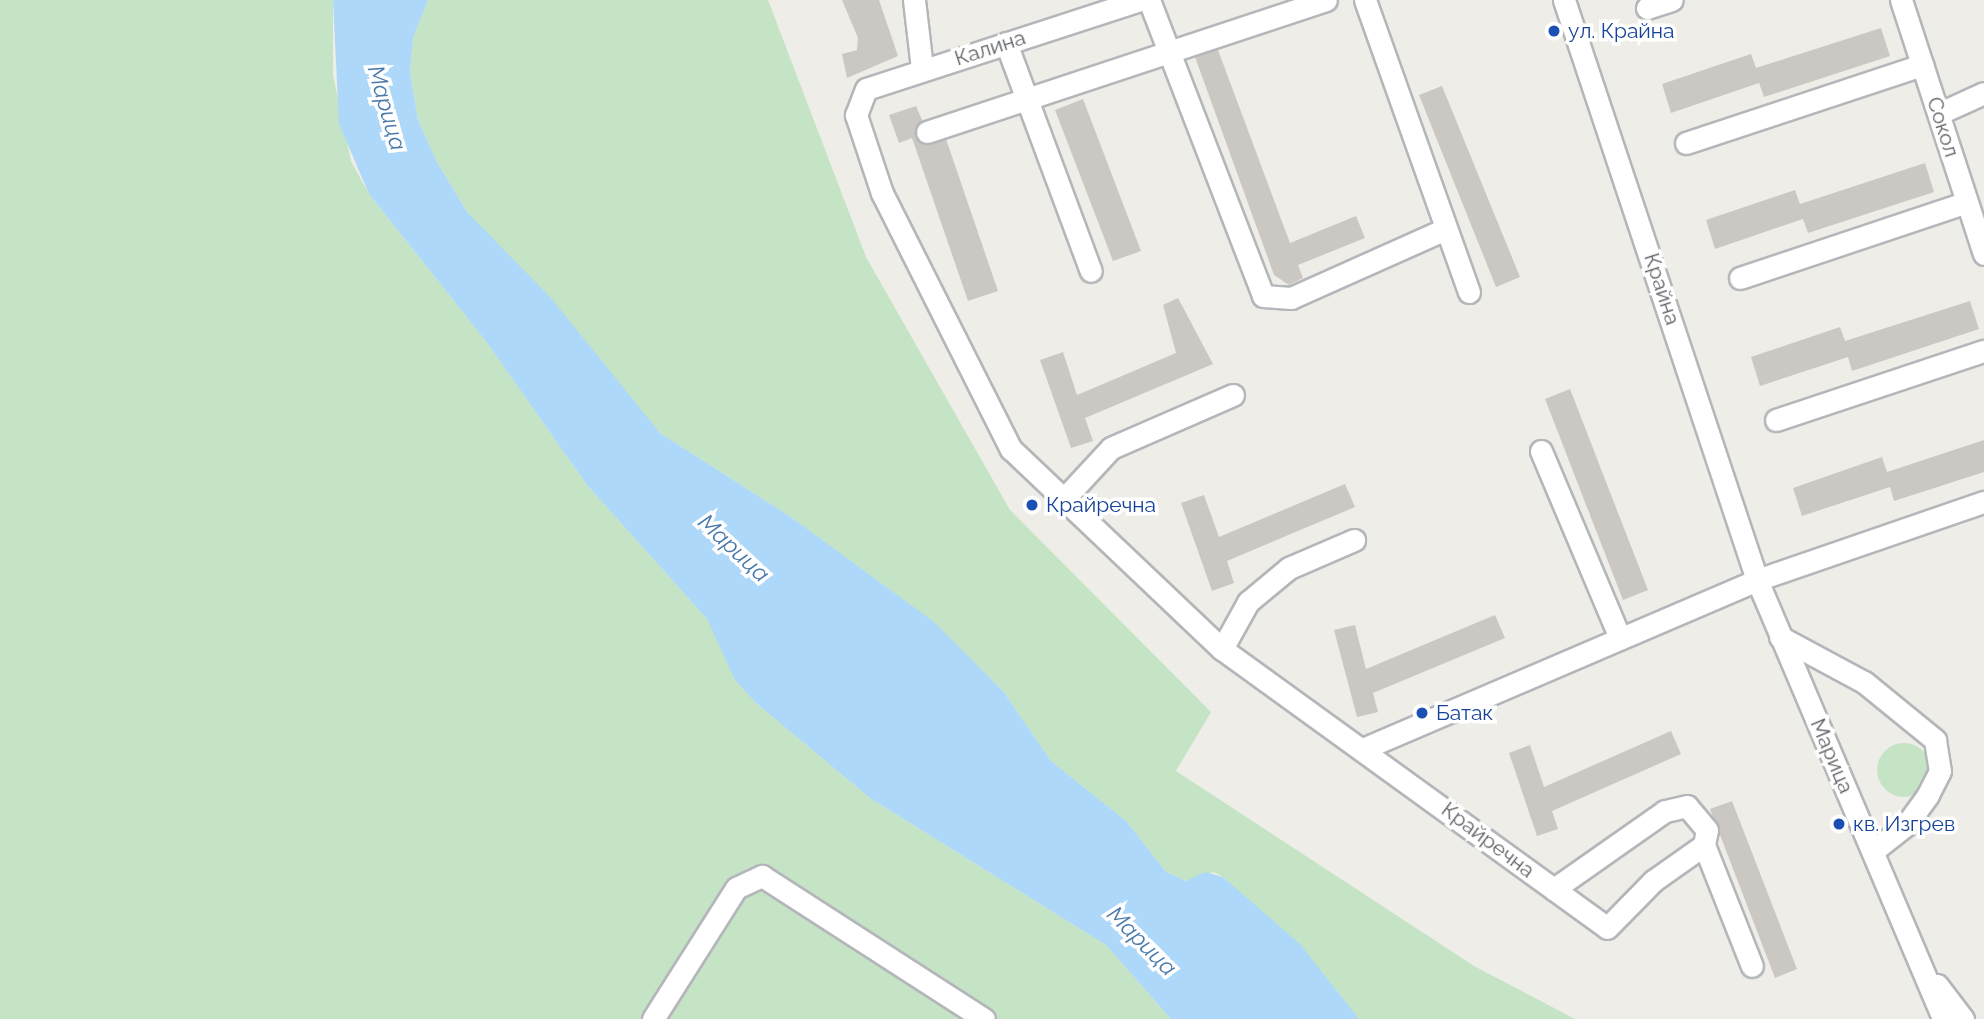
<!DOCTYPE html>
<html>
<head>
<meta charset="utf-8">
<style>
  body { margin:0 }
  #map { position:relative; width:1984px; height:1019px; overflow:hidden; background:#efede7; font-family:Raleway,sans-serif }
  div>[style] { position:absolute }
  .green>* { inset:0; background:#c5e4c5 }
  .round { border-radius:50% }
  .water>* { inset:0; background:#add8f9 }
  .building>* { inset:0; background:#cbc8c4 }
  .roads { filter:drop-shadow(2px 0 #b4b6ba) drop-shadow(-2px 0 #b4b6ba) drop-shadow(0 2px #b4b6ba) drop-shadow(0 -2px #b4b6ba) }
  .minor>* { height:21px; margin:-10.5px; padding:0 10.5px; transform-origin:10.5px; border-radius:10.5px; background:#fff }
  .dots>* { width:19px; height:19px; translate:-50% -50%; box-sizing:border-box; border:4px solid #fff; border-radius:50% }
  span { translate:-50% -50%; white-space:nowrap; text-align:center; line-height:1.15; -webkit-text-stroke:7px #fff; paint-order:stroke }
  .transit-label { font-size:21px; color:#164399 }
  .left { translate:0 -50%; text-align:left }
  .street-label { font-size:21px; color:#5e6166 }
  .water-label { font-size:23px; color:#4a7aab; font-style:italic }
</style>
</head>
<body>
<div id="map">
  <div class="green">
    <div style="clip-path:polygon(0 0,333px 0,333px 75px,351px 161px,369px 194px,485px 340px,587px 485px,707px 619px,756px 703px,870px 798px,1106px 945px,1171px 1019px,0 1019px)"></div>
    <div style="clip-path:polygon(428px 0,768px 0,866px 257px,1010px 510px,1211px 712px,1176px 771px,1474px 966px,1575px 1019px,1359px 1019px,1223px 877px,1214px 872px,1186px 881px,1166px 872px,1126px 821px,1051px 761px,1003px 691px,934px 623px,791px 517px,660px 433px,467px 212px,437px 162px,418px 120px,410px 71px,413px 38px)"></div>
    <div class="round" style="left:1877px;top:743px;width:54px;height:54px"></div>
  </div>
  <div class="water">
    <div style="clip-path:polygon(333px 0,428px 0,413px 38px,410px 71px,418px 120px,437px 162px,467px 212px,551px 298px,660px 433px,791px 517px,934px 622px,1003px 691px,1051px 761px,1126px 821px,1166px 872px,1186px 881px,1205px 872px,1223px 877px,1300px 944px,1359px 1019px,1171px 1019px,1106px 945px,870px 798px,756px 703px,735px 680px,707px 619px,587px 485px,485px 340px,369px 194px,339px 124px)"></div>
  </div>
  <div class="building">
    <div style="clip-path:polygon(842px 0,879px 0,898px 56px,847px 78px,842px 54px,857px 50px,858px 38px)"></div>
    <div style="clip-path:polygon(1881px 28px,1890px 56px,1764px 97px,1759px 83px,1671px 113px,1662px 84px,1751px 54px,1756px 68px)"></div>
    <div style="clip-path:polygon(1218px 50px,1290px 243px,1356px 216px,1365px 238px,1298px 265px,1303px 278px,1289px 285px,1274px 275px,1195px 57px)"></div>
    <div style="clip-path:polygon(1442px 86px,1520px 277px,1496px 287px,1419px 95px)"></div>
    <div style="clip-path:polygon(1083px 99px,1141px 251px,1113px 261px,1055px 110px)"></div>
    <div style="clip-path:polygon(916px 106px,922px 120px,915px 137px,925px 145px,946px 139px,998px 291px,968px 301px,912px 138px,899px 143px,889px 115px)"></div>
    <div style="clip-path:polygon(1925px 163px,1934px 192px,1808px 233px,1803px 219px,1715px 249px,1706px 220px,1795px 190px,1800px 204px)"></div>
    <div style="clip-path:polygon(1178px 298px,1213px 364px,1085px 418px,1093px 441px,1071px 448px,1040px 360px,1063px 352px,1077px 395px,1176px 353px,1163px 305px)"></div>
    <div style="clip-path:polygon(1970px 301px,1979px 329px,1852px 371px,1848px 357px,1760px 386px,1751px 357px,1840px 327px,1845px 341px)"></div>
    <div style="clip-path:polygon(1570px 389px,1648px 590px,1623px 600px,1545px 399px)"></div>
    <div style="clip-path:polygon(1984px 440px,1984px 472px,1894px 501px,1890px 487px,1802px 516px,1793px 488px,1882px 457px,1887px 472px)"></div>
    <div style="clip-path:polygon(1345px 484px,1355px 507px,1227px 561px,1234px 583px,1212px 591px,1181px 503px,1204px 495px,1219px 537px)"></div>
    <div style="clip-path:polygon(1495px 615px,1505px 638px,1373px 693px,1378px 712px,1357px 717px,1334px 630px,1355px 625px,1366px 669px)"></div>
    <div style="clip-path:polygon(1671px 731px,1681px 754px,1552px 811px,1558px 829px,1537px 836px,1509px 753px,1530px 745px,1544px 787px)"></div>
    <div style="clip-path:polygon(1732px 801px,1797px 969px,1775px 978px,1710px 809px)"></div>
  </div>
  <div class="roads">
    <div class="minor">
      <div style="left:914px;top:0;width:68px;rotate:83.3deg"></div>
      <div style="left:1140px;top:0;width:288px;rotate:162deg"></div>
      <div style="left:866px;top:89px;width:28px;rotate:111deg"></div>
      <div style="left:856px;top:115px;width:82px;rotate:71.6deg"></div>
      <div style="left:882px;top:193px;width:287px;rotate:63.3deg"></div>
      <div style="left:1011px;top:449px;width:291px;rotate:43.5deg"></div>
      <div style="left:1222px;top:649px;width:475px;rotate:35.9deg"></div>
      <div style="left:1607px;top:928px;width:66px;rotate:-45.6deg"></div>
      <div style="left:1653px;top:881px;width:62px;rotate:-35.2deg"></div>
      <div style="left:1704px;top:845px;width:15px;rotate:-79deg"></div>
      <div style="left:1707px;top:830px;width:31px;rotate:-130deg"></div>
      <div style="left:1687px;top:806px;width:23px;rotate:167deg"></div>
      <div style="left:1665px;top:811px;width:136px;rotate:144.9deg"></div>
      <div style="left:1149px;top:0;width:317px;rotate:68.9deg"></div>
      <div style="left:1263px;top:296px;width:28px;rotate:4deg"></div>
      <div style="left:1291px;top:298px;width:167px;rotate:-24.1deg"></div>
      <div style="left:1365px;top:0;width:310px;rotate:70.4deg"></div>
      <div style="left:1564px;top:0;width:611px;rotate:71.59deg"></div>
      <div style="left:1757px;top:580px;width:477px;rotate:67deg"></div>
      <div style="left:1901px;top:0;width:267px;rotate:71.9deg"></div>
      <div style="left:1647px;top:8px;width:26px;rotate:-18deg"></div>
      <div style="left:1006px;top:43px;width:243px;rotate:69.6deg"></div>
      <div style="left:1940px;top:113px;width:48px;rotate:-24.4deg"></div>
      <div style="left:927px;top:132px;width:420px;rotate:-18.3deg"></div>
      <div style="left:1686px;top:143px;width:249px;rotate:-18.3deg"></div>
      <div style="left:1740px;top:278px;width:239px;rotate:-18.5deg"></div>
      <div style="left:1776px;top:420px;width:219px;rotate:-18.4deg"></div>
      <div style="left:1541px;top:451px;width:203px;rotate:67.1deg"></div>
      <div style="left:1062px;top:501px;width:72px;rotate:-47.2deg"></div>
      <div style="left:1111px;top:448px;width:133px;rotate:-23.5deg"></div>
      <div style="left:1780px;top:637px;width:95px;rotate:28.2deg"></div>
      <div style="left:1864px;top:682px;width:92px;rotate:39.2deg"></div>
      <div style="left:1935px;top:740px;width:31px;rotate:81deg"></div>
      <div style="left:1940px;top:771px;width:27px;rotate:117deg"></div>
      <div style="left:1928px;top:795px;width:37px;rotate:126deg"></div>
      <div style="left:1906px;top:825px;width:42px;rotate:141.8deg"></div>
      <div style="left:1222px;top:649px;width:54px;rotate:-61deg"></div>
      <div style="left:1248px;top:602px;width:53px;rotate:-39.7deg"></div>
      <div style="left:1289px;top:568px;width:71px;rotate:-23.3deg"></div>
      <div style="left:1365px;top:748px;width:426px;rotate:-23.2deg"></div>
      <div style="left:1757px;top:580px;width:240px;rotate:-19deg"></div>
      <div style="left:1704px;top:845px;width:130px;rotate:68.4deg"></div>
      <div style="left:1937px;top:985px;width:43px;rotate:52.6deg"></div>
      <div style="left:653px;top:1019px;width:155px;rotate:-57.6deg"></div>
      <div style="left:736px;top:888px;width:29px;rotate:-25deg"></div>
      <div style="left:762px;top:876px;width:264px;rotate:32.8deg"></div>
    </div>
  </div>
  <div class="dots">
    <div style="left:1554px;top:31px;background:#1a4fb4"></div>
    <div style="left:1032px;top:505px;background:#1a4fb4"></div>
    <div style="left:1422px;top:713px;background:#1a4fb4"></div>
    <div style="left:1839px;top:824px;background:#1a4fb4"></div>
  </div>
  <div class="transit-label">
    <span class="left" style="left:1568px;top:31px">ул. Крайна</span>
    <span class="left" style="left:1046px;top:505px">Крайречна</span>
    <span class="left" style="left:1436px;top:713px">Батак</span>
    <span class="left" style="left:1853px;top:824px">кв. Изгрев</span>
  </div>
  <div class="street-label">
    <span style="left:990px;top:48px;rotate:-18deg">Калина</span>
    <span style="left:1943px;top:127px;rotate:72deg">Сокол</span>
    <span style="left:1662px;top:289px;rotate:72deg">Крайна</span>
    <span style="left:1832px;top:756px;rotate:67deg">Марица</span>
    <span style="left:1488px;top:840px;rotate:37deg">Крайречна</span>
  </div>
  <div class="water-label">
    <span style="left:387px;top:108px;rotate:74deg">Марица</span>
    <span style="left:734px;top:548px;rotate:43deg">Марица</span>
    <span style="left:1142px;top:941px;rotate:45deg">Марица</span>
  </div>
</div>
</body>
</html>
